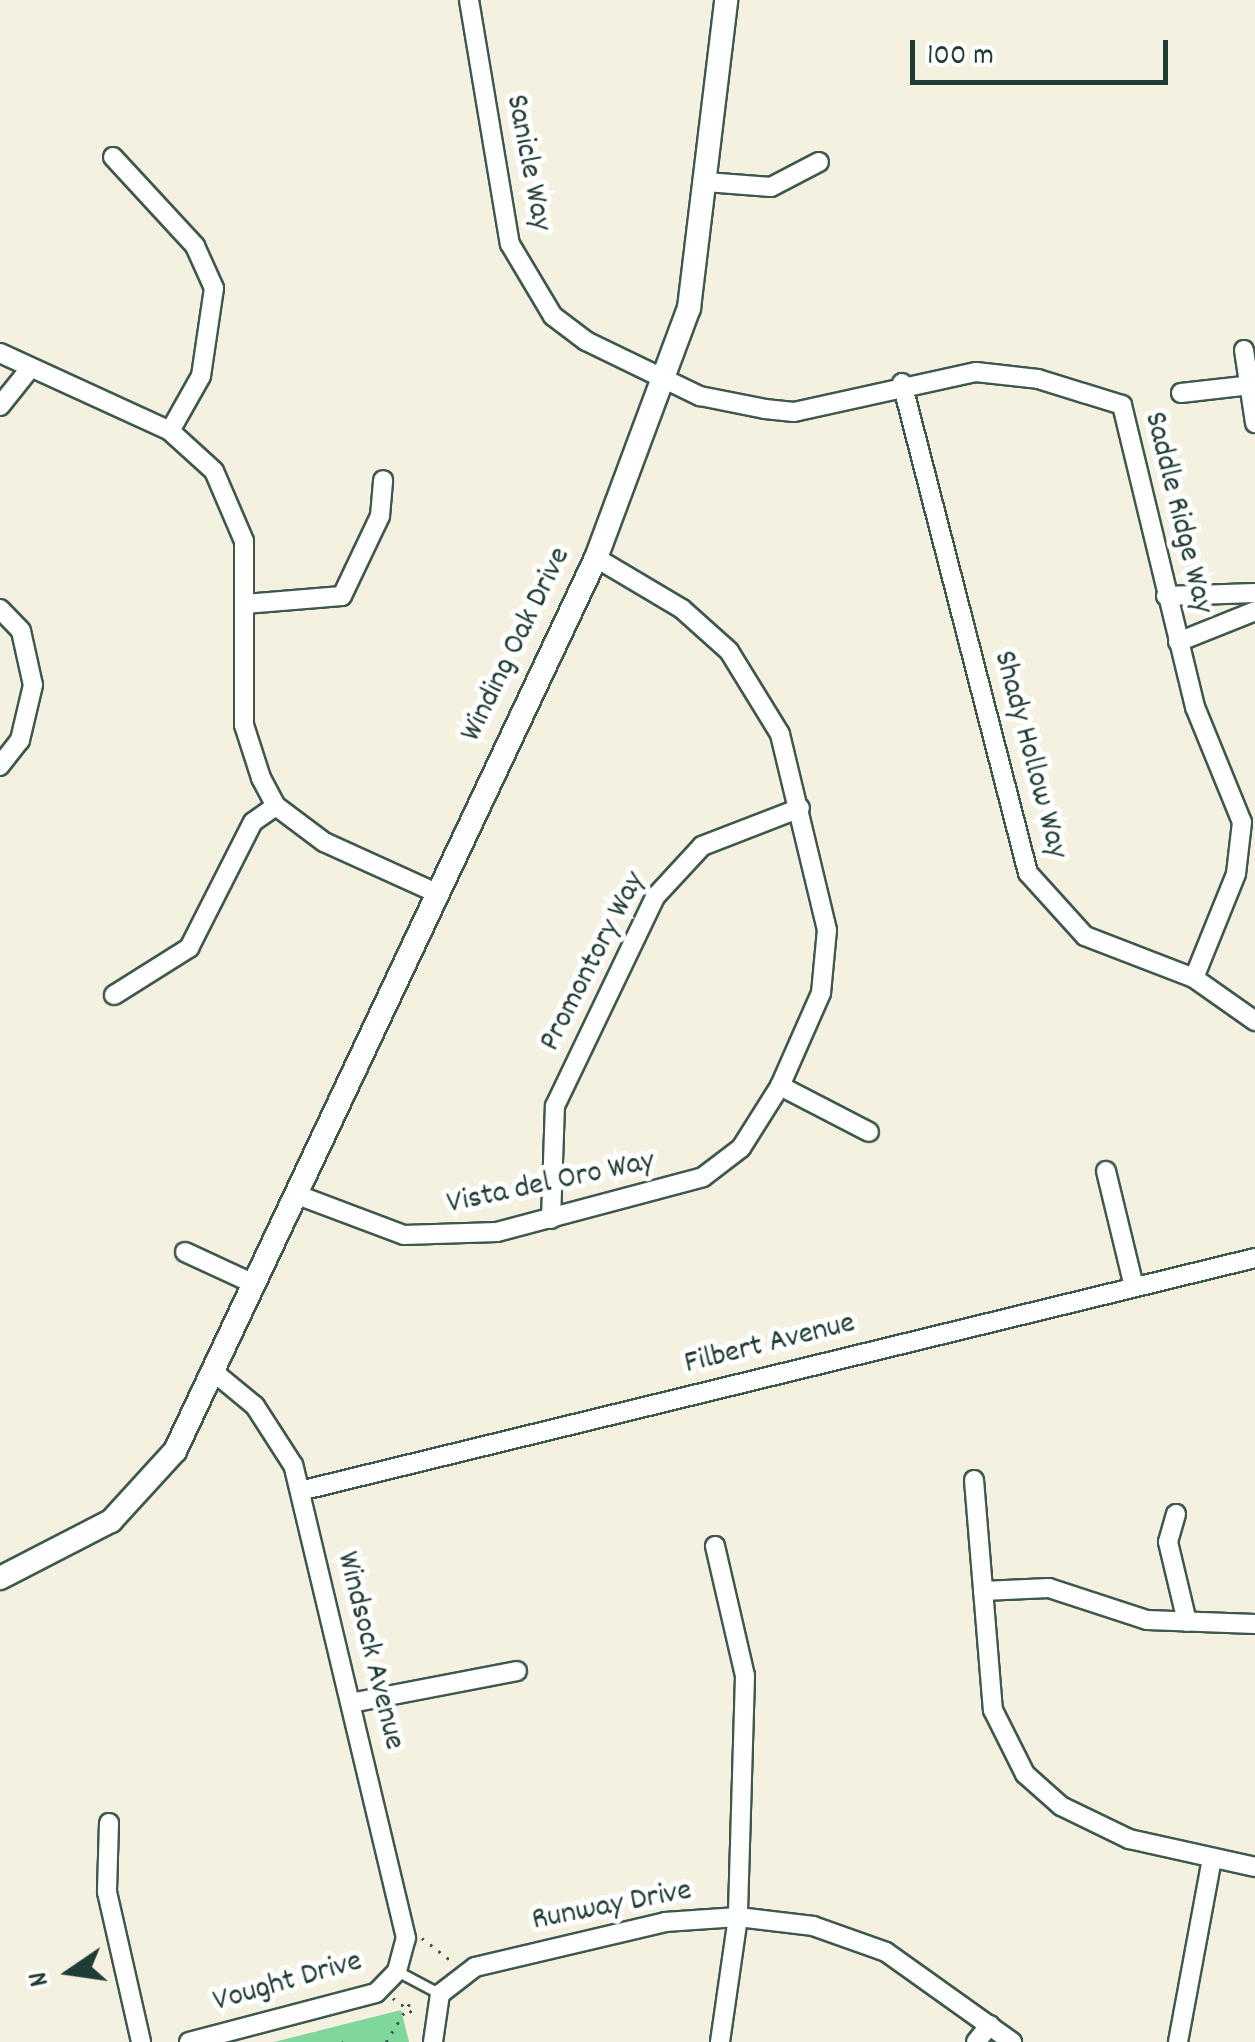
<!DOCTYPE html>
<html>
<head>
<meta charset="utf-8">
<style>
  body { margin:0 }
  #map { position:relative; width:1255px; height:2042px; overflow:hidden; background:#f4f1e1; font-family:Dekko,sans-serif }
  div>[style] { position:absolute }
  .green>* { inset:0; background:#80d79c }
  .path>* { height:2.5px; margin-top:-1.25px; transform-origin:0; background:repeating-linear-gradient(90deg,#3f584e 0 2.5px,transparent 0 10.5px) }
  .roads { filter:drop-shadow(2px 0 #3f584e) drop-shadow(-2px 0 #3f584e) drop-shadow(0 2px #3f584e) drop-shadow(0 -2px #3f584e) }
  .service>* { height:9px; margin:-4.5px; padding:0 4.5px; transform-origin:4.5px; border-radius:4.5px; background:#fff }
  .minor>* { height:18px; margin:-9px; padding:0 9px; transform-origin:9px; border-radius:9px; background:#fff }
  .tertiary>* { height:22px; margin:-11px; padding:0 11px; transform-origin:11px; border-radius:11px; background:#fff }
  span { translate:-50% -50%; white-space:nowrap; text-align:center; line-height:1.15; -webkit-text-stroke:10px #fff; paint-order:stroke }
  .street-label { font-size:32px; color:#1f3d34 }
  .north { position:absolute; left:20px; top:1922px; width:100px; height:100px; -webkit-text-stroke:8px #fff; paint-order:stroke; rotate:257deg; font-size:28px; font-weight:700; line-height:40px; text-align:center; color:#1f3d34 }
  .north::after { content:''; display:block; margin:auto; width:35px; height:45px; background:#1f3d34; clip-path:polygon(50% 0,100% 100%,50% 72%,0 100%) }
  .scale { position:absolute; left:910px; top:40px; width:258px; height:45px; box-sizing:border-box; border:5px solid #1f3d34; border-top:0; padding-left:12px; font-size:30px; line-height:35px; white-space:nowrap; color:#1f3d34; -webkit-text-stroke:8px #fff; paint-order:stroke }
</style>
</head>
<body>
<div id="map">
  <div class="green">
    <div style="clip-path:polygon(401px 2010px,409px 2042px,274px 2042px)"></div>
  </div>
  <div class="path">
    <div style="left:422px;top:1938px;width:41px;rotate:38deg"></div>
    <div style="left:393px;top:1998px;width:31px;rotate:37deg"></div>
    <div style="left:342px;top:2042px;width:1px"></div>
    <div style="left:386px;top:2042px;width:52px;rotate:-58.5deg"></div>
  </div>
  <div class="roads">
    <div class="service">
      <div style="left:397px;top:1971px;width:49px;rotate:28.1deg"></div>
    </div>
    <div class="minor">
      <div style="left:469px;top:0;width:247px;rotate:80.5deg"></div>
      <div style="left:510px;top:244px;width:84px;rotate:59.2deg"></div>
      <div style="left:553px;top:316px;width:41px;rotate:37.1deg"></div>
      <div style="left:586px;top:341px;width:127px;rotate:25.8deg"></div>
      <div style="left:700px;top:396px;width:66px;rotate:11.3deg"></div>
      <div style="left:765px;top:409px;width:29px;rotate:6deg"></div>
      <div style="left:794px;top:412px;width:186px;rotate:-12.4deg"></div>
      <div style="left:976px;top:372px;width:62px;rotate:6.4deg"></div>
      <div style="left:1038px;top:379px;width:88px;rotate:17.2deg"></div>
      <div style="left:1122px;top:405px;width:311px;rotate:76.4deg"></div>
      <div style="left:1195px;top:707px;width:124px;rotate:67.8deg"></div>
      <div style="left:1242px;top:822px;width:52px;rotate:96.6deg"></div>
      <div style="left:1236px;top:874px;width:112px;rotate:112deg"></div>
      <div style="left:113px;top:157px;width:121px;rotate:47.3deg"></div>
      <div style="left:195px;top:246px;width:46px;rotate:65.7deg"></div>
      <div style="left:214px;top:288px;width:89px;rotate:98.4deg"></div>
      <div style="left:201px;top:376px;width:63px;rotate:119.4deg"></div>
      <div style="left:706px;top:182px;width:65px;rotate:4.4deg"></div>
      <div style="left:771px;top:187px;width:54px;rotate:-27.5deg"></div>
      <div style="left:1244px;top:350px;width:74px;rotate:81.4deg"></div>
      <div style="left:0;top:353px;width:187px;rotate:24.6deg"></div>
      <div style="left:170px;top:431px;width:59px;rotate:42.3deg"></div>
      <div style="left:214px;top:471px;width:76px;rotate:66.8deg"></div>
      <div style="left:244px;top:541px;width:184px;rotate:90deg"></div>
      <div style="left:244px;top:725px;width:56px;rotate:72.2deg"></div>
      <div style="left:261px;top:778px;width:32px;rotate:62deg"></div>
      <div style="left:276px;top:806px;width:60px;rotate:36.9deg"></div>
      <div style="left:324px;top:842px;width:119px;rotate:24.4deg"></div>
      <div style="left:902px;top:383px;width:506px;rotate:75.58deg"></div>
      <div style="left:1028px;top:873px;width:85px;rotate:47.9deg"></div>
      <div style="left:1085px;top:936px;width:117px;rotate:21.1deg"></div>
      <div style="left:1194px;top:978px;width:75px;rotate:35.2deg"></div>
      <div style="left:1181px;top:393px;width:70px;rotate:-6.5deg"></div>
      <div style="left:0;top:406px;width:45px;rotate:-51.3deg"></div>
      <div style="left:1166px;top:596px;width:89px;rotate:-1.9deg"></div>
      <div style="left:245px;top:604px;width:97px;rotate:-4.7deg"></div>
      <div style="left:342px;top:596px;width:89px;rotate:-64.6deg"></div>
      <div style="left:380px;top:516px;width:36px;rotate:-85deg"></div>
      <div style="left:0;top:609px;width:30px;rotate:46deg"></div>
      <div style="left:21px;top:631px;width:55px;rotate:77.5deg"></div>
      <div style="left:33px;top:685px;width:57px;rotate:103.3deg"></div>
      <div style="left:20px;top:740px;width:33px;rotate:128deg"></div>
      <div style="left:1178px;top:642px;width:83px;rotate:-21.9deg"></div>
      <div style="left:114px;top:995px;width:89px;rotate:-32.1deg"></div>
      <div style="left:189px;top:948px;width:141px;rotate:-63.1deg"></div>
      <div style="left:253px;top:822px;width:28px;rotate:-35deg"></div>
      <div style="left:780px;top:1086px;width:100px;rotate:27.3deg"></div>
      <div style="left:1106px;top:1171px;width:119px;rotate:76.4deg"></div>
      <div style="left:295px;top:1194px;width:116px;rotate:20.6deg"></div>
      <div style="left:404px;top:1235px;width:93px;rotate:-1.8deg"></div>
      <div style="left:497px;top:1232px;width:213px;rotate:-14.9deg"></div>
      <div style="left:703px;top:1177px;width:48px;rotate:-37.3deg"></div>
      <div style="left:741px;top:1148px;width:73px;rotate:-57.8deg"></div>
      <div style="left:780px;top:1086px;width:102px;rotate:-66.2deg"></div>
      <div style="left:821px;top:993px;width:63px;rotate:-84.6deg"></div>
      <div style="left:827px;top:930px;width:202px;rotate:-103.5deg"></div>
      <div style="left:780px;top:734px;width:97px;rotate:-121.6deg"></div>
      <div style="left:729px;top:651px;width:63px;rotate:-138.2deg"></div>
      <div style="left:682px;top:609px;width:100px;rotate:-149.3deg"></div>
      <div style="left:551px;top:1219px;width:113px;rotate:-88deg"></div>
      <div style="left:555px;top:1106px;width:232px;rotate:-64.4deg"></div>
      <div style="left:655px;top:897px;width:69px;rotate:-47.3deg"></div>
      <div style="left:702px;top:846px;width:105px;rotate:-21.2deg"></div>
      <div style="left:185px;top:1252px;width:74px;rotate:24.8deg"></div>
      <div style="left:974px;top:1480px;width:231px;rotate:85.3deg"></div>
      <div style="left:993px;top:1710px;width:72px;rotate:63.4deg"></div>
      <div style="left:1025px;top:1774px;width:48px;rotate:41.6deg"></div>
      <div style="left:1061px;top:1806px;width:76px;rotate:25.9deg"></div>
      <div style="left:1129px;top:1839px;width:129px;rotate:12.5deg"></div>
      <div style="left:300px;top:1491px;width:983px;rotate:-13.71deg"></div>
      <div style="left:1176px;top:1514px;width:29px;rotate:106deg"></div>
      <div style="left:1168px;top:1542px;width:82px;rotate:76.6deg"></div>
      <div style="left:715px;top:1546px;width:133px;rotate:77deg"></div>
      <div style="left:745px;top:1676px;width:241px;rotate:91.7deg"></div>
      <div style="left:738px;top:1917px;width:126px;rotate:98.2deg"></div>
      <div style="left:983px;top:1591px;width:66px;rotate:-2.6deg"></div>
      <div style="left:1049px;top:1588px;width:103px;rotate:18.1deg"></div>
      <div style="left:1147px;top:1620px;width:108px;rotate:2.1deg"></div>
      <div style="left:351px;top:1703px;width:169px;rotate:-10.9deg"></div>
      <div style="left:109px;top:1823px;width:69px;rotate:91.7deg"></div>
      <div style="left:107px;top:1892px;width:154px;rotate:77.2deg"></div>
      <div style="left:189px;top:2042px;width:193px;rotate:-14.7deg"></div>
      <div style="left:376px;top:1993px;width:30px;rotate:-46deg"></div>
      <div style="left:397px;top:1971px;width:34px;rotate:-75deg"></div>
      <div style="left:406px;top:1938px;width:486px;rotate:-103.4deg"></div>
      <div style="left:293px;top:1465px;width:70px;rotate:-122.8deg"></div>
      <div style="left:255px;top:1406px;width:52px;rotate:-140.5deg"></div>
      <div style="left:433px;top:2042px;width:49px;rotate:-81.7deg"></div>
      <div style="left:440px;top:1994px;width:44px;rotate:-37.6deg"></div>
      <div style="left:475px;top:1967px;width:195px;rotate:-13.3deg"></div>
      <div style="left:665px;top:1922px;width:73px;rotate:-3.9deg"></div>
      <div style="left:738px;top:1917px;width:76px;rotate:6.8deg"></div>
      <div style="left:813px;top:1926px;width:77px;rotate:19.6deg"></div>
      <div style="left:886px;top:1952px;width:155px;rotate:35.5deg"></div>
      <div style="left:976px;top:2042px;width:22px;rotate:-51deg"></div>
      <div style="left:1178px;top:2042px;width:181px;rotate:-79.5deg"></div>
    </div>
    <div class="tertiary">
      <div style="left:0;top:1578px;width:125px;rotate:-27.2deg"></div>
      <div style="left:111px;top:1521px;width:95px;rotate:-47.6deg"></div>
      <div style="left:175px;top:1451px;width:987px;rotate:-64.76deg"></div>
      <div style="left:596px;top:558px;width:267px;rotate:-69.6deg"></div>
      <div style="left:689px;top:308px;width:310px;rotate:-83.1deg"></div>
    </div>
  </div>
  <div class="street-label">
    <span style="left:527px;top:163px;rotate:79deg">Sanicle Way</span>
    <span style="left:1177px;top:513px;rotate:76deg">Saddle Ridge Way</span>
    <span style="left:517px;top:645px;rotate:-64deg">Winding Oak Drive</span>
    <span style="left:1029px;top:755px;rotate:75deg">Shady Hollow Way</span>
    <span style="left:594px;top:962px;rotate:-63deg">Promontory Way</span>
    <span style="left:551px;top:1184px;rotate:-12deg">Vista del Oro Way</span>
    <span style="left:770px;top:1345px;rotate:-14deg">Filbert Avenue</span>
    <span style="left:369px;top:1651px;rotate:76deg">Windsock Avenue</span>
    <span style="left:612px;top:1907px;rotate:-11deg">Runway Drive</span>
    <span style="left:288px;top:1983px;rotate:-16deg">Vought Drive</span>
  </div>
  <div class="north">N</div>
  <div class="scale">100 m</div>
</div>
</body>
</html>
